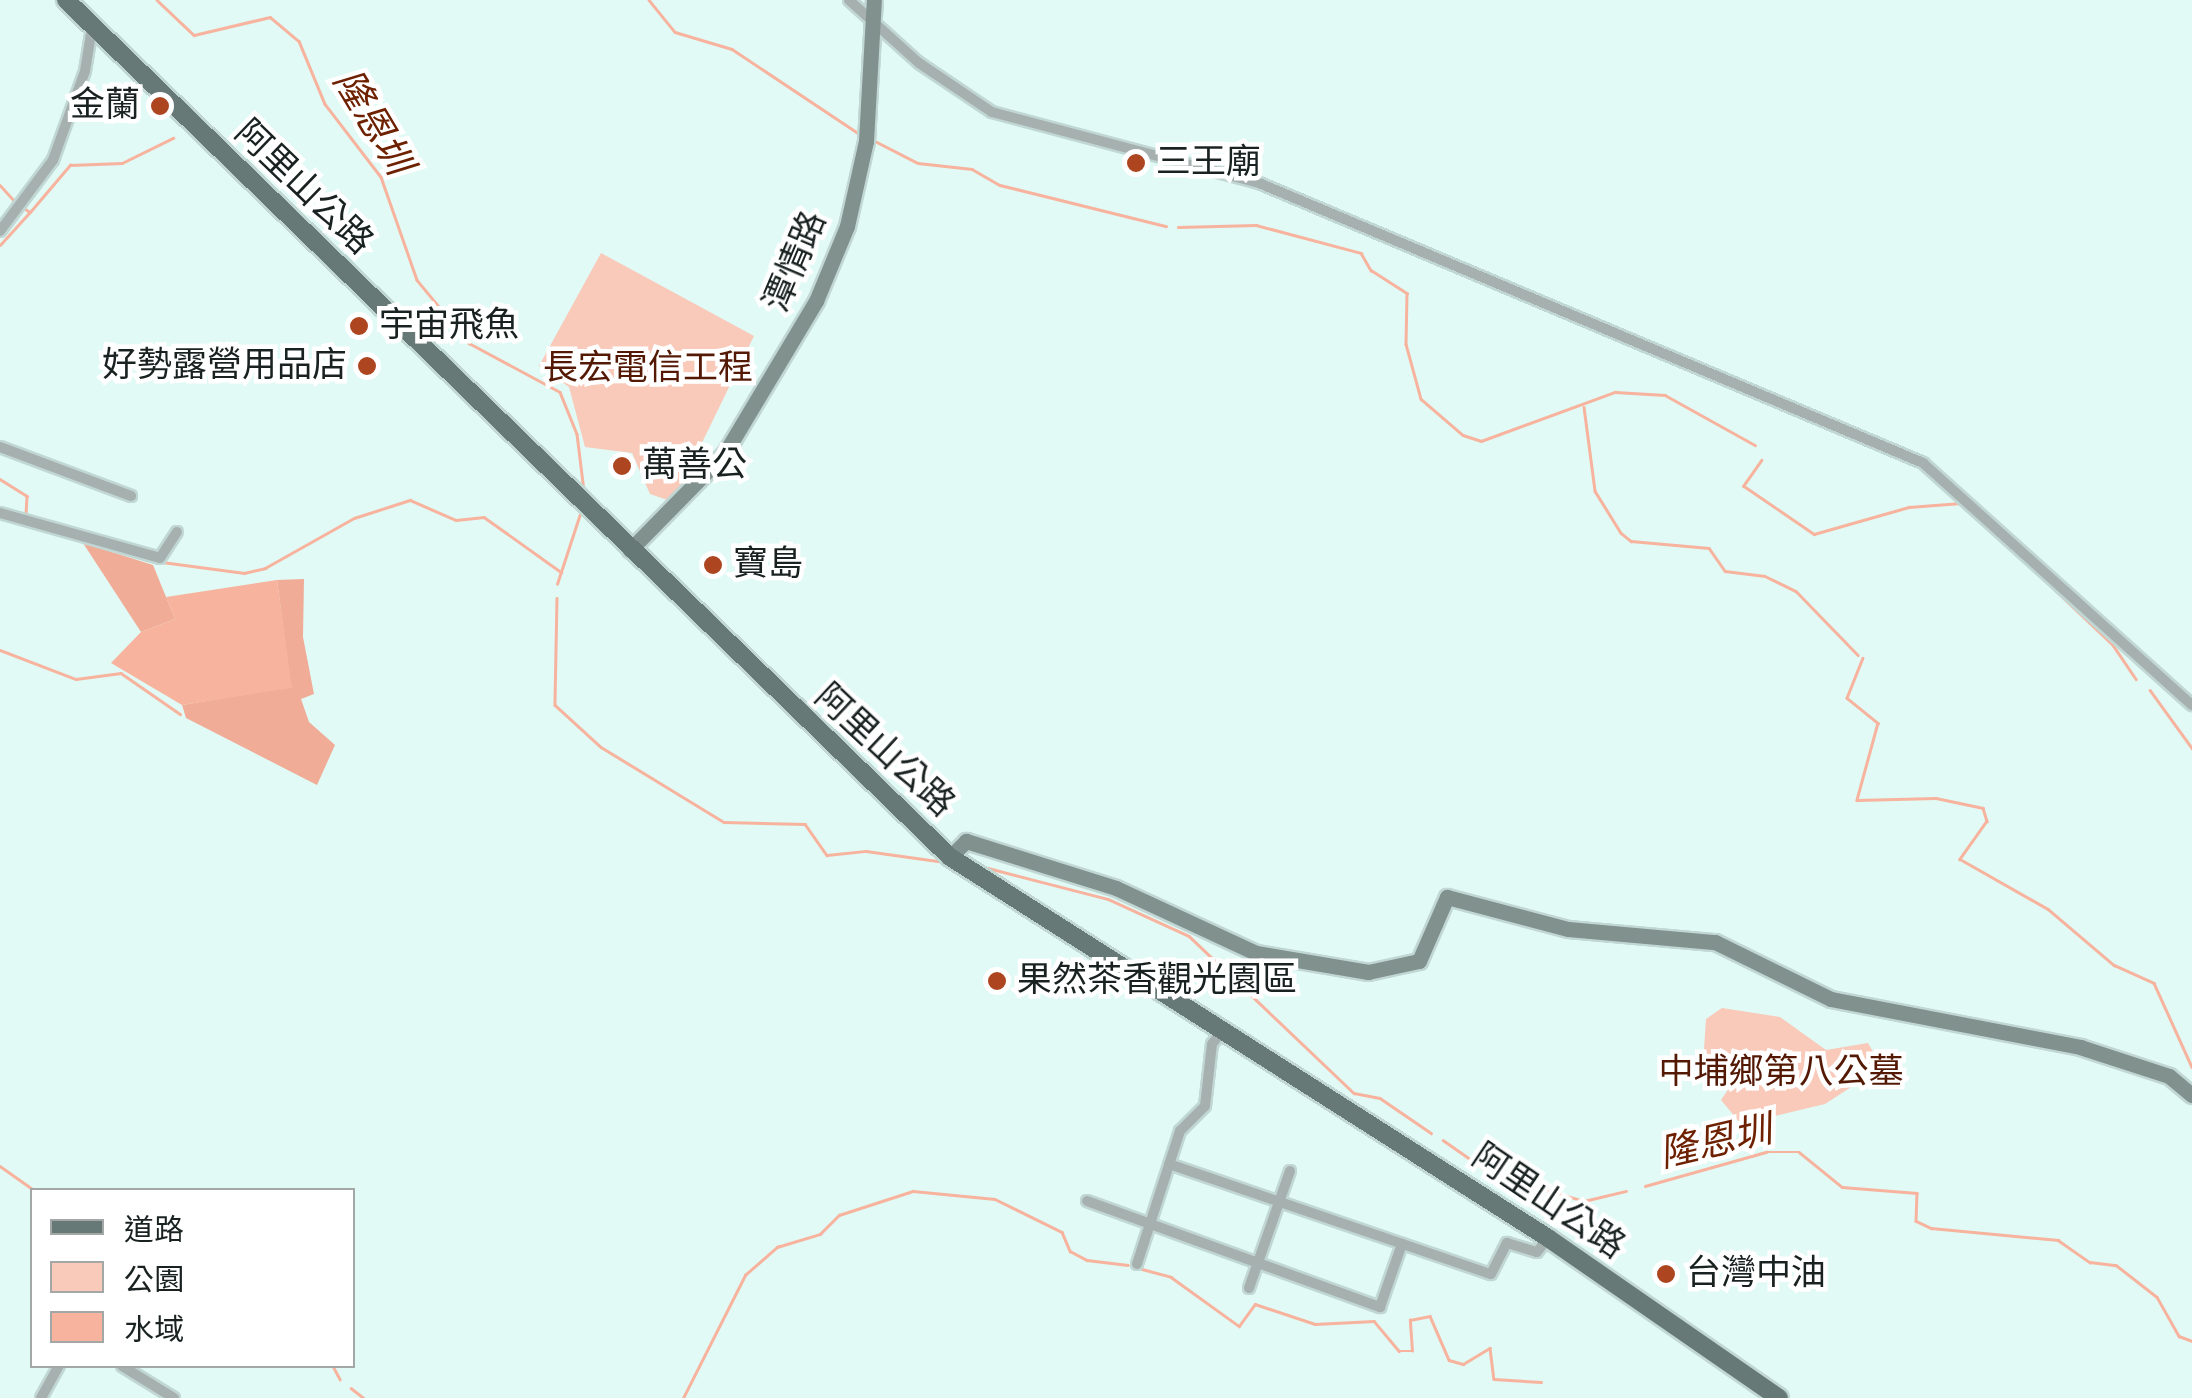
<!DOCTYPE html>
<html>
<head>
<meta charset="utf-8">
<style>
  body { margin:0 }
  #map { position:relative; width:2192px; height:1398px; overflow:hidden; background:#e1faf6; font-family:"Alegreya Sans","Noto Sans TC",sans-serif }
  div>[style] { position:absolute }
  .green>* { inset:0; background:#f9c9b9 }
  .forest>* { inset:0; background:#f0ac96 }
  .water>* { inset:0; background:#f7b39d }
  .stream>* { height:2.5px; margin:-1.25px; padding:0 1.25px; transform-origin:1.25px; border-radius:1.25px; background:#f7b39d }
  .roads { filter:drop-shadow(2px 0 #c1d7d4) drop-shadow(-2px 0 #c1d7d4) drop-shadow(0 2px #c1d7d4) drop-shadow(0 -2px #c1d7d4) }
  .street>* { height:10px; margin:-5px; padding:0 5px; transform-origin:5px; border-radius:5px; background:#a6b1af }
  .secondary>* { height:15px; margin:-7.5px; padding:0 7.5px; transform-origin:7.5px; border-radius:7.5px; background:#81918e }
  .primary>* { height:18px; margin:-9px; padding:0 9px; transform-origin:9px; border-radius:9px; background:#667976 }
  .dots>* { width:28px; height:28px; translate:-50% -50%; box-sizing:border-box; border:5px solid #fff; border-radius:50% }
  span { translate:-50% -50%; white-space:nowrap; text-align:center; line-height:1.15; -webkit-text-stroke:9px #fff; paint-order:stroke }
  .poi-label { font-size:35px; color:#192221 }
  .right { translate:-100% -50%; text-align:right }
  .left { translate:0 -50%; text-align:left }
  .street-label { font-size:35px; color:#192221 }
  .park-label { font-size:35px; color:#541904 }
  .water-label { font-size:38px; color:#6e2101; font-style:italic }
  .legend { position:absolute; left:30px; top:1188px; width:325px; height:180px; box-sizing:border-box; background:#fff; border:2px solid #a3a7a6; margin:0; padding:12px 18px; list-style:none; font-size:30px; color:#192221 }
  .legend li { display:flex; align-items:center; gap:20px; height:50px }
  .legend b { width:50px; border:2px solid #a3a7a6 }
</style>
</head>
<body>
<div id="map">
  <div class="green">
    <div style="clip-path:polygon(601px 253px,754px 336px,673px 502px,650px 494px,632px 453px,585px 447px,569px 387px,539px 366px)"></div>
    <div style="clip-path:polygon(1722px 1008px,1780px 1017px,1826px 1050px,1868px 1043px,1882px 1067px,1825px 1104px,1741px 1124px,1721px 1100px,1736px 1078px,1723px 1075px,1704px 1049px,1706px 1019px)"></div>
  </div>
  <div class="forest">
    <div style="clip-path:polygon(83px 543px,153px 565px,175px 619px,141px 632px)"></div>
    <div style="clip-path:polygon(304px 579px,303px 637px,314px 694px,301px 699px,309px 722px,335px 745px,317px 785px,186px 718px,182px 705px,291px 687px,277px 580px)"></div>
  </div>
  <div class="water">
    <div style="clip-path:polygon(277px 580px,292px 688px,182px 705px,111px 663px,141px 632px,175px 619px,166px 597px)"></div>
  </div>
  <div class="stream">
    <div style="left:157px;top:0;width:51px;rotate:43.4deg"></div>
    <div style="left:194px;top:35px;width:78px;rotate:-13.3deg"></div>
    <div style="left:270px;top:17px;width:38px;rotate:40deg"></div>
    <div style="left:299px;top:41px;width:68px;rotate:67.6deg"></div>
    <div style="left:325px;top:104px;width:92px;rotate:52.5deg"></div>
    <div style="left:381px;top:177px;width:109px;rotate:70.7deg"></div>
    <div style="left:417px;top:280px;width:82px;rotate:50.5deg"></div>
    <div style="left:469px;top:343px;width:103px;rotate:28.3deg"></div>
    <div style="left:560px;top:392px;width:45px;rotate:68deg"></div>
    <div style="left:577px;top:434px;width:57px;rotate:83deg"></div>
    <div style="left:649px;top:0;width:41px;rotate:50.9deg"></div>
    <div style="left:675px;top:32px;width:59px;rotate:16.6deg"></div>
    <div style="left:732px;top:49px;width:151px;rotate:33.7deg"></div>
    <div style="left:875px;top:141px;width:48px;rotate:27.1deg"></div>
    <div style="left:918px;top:163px;width:54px;rotate:6.3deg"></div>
    <div style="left:972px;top:169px;width:32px;rotate:30deg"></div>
    <div style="left:1000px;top:185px;width:171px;rotate:13.9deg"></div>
    <div style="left:0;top:185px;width:25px;rotate:48deg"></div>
    <div style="left:24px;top:208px;width:7px;rotate:34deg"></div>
    <div style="left:30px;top:212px;width:62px;rotate:-49.6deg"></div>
    <div style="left:70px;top:165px;width:52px;rotate:-2.2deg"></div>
    <div style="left:122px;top:163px;width:57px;rotate:-26.1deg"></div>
    <div style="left:1178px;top:227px;width:78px;rotate:-1.5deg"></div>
    <div style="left:1256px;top:225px;width:109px;rotate:14.9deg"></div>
    <div style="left:1361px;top:253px;width:20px;rotate:60deg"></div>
    <div style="left:1371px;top:270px;width:43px;rotate:32.6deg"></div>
    <div style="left:1407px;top:293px;width:51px;rotate:91.1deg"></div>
    <div style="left:1406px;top:344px;width:57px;rotate:74.7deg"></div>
    <div style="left:1421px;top:399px;width:55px;rotate:40.6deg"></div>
    <div style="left:1463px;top:435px;width:19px;rotate:18deg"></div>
    <div style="left:1481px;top:441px;width:143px;rotate:-20.1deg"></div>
    <div style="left:1615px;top:392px;width:50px;rotate:3.4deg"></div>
    <div style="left:1665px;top:395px;width:103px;rotate:29.1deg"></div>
    <div style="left:0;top:245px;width:43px;rotate:-47.8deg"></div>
    <div style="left:1584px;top:407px;width:85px;rotate:82.5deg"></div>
    <div style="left:1595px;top:491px;width:49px;rotate:58.2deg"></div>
    <div style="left:1621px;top:533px;width:13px;rotate:39deg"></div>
    <div style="left:1631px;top:541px;width:78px;rotate:5.1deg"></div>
    <div style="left:1709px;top:548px;width:28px;rotate:55deg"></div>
    <div style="left:1725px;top:571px;width:40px;rotate:7.1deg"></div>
    <div style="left:1765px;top:576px;width:34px;rotate:26deg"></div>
    <div style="left:1796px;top:591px;width:89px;rotate:45.9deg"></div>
    <div style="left:1762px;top:460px;width:32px;rotate:125deg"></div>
    <div style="left:1744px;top:486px;width:85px;rotate:34.4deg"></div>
    <div style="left:1814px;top:534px;width:99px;rotate:-15.9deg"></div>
    <div style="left:1909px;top:507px;width:52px;rotate:-4.4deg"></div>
    <div style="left:0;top:479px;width:32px;rotate:32deg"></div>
    <div style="left:27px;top:496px;width:22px;rotate:93deg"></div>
    <div style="left:162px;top:562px;width:83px;rotate:7.6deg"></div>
    <div style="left:244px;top:573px;width:22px;rotate:-13deg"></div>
    <div style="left:265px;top:568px;width:102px;rotate:-29.3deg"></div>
    <div style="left:354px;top:518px;width:59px;rotate:-17.8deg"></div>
    <div style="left:410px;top:500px;width:50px;rotate:23.5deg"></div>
    <div style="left:456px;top:520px;width:28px;rotate:-6deg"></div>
    <div style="left:484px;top:517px;width:95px;rotate:35.5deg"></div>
    <div style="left:2029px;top:565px;width:116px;rotate:43.6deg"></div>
    <div style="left:2113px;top:645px;width:41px;rotate:55.9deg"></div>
    <div style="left:557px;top:584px;width:74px;rotate:-71.8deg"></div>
    <div style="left:557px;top:598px;width:107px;rotate:91.1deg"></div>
    <div style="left:555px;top:705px;width:62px;rotate:42.4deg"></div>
    <div style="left:601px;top:747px;width:144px;rotate:31.4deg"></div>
    <div style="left:724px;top:822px;width:81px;rotate:1.4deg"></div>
    <div style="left:805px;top:824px;width:38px;rotate:55deg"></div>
    <div style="left:827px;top:855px;width:39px;rotate:-6deg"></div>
    <div style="left:866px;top:851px;width:79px;rotate:8deg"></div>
    <div style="left:0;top:650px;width:81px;rotate:20.9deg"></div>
    <div style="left:76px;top:679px;width:45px;rotate:-7.6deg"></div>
    <div style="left:121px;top:673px;width:72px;rotate:34.8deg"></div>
    <div style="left:1863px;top:658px;width:43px;rotate:111.8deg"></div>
    <div style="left:1847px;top:698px;width:40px;rotate:39deg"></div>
    <div style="left:1878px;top:723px;width:80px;rotate:105.3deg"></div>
    <div style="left:1857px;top:800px;width:79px;rotate:-1.5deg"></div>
    <div style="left:1936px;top:798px;width:48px;rotate:12deg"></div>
    <div style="left:1983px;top:808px;width:14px;rotate:73deg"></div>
    <div style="left:1987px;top:821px;width:47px;rotate:125.4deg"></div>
    <div style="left:1960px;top:859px;width:101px;rotate:29.6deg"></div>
    <div style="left:2048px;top:909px;width:87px;rotate:40.3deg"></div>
    <div style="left:2114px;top:965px;width:44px;rotate:24.2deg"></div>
    <div style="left:2154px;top:983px;width:92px;rotate:65.7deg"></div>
    <div style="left:2150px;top:690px;width:72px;rotate:54.1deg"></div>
    <div style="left:988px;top:868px;width:124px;rotate:14.5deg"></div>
    <div style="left:1108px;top:899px;width:89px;rotate:24.6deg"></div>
    <div style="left:1189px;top:936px;width:228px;rotate:43.6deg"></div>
    <div style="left:1354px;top:1093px;width:26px;rotate:11deg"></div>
    <div style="left:1380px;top:1098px;width:62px;rotate:34.5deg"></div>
    <div style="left:1443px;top:1140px;width:61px;rotate:35deg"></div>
    <div style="left:1493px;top:1175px;width:95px;rotate:15.9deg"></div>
    <div style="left:1584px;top:1201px;width:43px;rotate:-13.4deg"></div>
    <div style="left:0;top:1166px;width:42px;rotate:35.2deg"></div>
    <div style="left:1645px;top:1186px;width:126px;rotate:-15.7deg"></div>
    <div style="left:1766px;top:1152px;width:33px"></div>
    <div style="left:1799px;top:1152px;width:55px;rotate:39.1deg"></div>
    <div style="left:1842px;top:1187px;width:75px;rotate:4.6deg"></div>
    <div style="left:1917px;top:1193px;width:28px;rotate:92deg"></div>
    <div style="left:1916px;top:1221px;width:17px;rotate:25deg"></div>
    <div style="left:1931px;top:1228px;width:128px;rotate:5.4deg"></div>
    <div style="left:2058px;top:1240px;width:39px;rotate:35deg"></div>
    <div style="left:2090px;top:1262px;width:26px;rotate:7deg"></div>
    <div style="left:2116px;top:1265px;width:52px;rotate:38deg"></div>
    <div style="left:2157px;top:1297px;width:45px;rotate:60.6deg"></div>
    <div style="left:2179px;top:1336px;width:14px;rotate:21deg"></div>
    <div style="left:1142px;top:1269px;width:30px;rotate:15deg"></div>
    <div style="left:1171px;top:1277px;width:84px;rotate:35.8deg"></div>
    <div style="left:1239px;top:1326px;width:27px;rotate:-54deg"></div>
    <div style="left:1255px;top:1304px;width:63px;rotate:18.4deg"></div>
    <div style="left:1315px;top:1324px;width:59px;rotate:-2.9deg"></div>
    <div style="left:1374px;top:1321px;width:39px;rotate:50deg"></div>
    <div style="left:1399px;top:1351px;width:13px"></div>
    <div style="left:1412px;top:1351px;width:31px;rotate:-94deg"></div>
    <div style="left:1410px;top:1320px;width:20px;rotate:-11deg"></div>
    <div style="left:1430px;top:1316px;width:48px;rotate:66.6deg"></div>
    <div style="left:1449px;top:1360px;width:15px;rotate:16deg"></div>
    <div style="left:1463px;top:1364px;width:31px;rotate:-31deg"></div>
    <div style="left:1490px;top:1348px;width:31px;rotate:83deg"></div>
    <div style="left:1494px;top:1379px;width:47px;rotate:3.7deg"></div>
    <div style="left:333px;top:1366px;width:15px;rotate:62deg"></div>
    <div style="left:351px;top:1388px;width:16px;rotate:38deg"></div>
    <div style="left:683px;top:1398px;width:138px;rotate:-63.2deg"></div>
    <div style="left:745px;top:1275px;width:43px;rotate:-41.2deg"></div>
    <div style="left:777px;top:1247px;width:45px;rotate:-16.8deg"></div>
    <div style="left:820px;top:1234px;width:27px;rotate:-45deg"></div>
    <div style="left:839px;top:1215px;width:78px;rotate:-18deg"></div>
    <div style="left:913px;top:1191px;width:82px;rotate:5.6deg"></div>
    <div style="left:995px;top:1199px;width:75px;rotate:26.2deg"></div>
    <div style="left:1062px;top:1232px;width:21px;rotate:67deg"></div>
    <div style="left:1070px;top:1251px;width:19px;rotate:28deg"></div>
    <div style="left:1087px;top:1260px;width:41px;rotate:7deg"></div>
  </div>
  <div class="roads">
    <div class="street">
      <div style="left:849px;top:0;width:94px;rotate:42deg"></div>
      <div style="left:919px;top:63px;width:88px;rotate:33.9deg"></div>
      <div style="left:992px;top:112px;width:276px;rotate:14.9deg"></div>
      <div style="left:1259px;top:183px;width:721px;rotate:22.86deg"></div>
      <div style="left:1923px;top:463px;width:362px;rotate:42deg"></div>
      <div style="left:0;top:231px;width:89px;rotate:-53.3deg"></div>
      <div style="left:53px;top:160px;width:95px;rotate:-70.2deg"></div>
      <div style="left:85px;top:71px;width:44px;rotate:-80.8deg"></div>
      <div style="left:0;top:447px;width:140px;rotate:20.5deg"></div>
      <div style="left:0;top:513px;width:166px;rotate:15.7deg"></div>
      <div style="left:160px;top:558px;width:31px;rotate:-57deg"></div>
      <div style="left:1169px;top:1164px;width:340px;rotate:18.9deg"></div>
      <div style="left:1491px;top:1274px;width:35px;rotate:-63deg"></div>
      <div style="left:1507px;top:1243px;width:31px;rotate:17deg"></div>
      <div style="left:1537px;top:1252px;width:18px;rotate:-52deg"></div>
      <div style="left:1087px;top:1201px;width:312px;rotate:19.9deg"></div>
      <div style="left:1380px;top:1307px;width:67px;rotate:-70.8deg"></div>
      <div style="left:1137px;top:1264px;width:140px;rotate:-72.1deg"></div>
      <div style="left:1180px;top:1131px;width:35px;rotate:-45deg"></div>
      <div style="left:1205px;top:1106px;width:62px;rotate:-83.6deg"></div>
      <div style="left:1212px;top:1044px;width:16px;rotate:-52deg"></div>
      <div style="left:1249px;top:1288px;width:124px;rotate:-70.7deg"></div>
      <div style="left:122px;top:1366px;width:61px;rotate:31.6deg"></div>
      <div style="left:41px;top:1398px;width:37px;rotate:-61deg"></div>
    </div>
    <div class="secondary">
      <div style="left:630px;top:550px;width:136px;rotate:-45.6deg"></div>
      <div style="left:725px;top:453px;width:177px;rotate:-59.1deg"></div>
      <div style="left:816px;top:301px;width:81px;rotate:-67.5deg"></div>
      <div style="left:847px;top:226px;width:87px;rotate:-77.4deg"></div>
      <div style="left:866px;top:141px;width:141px;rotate:-86.8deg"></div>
      <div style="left:950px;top:857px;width:23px;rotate:-45deg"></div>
      <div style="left:966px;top:841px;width:157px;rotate:17.4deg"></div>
      <div style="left:1116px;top:888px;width:154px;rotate:24.9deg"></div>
      <div style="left:1256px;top:953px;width:114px;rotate:9.6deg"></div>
      <div style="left:1368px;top:972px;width:52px;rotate:-12.2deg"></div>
      <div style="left:1419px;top:961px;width:70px;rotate:-66.4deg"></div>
      <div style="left:1447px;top:897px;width:125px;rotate:14.8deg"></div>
      <div style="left:1568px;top:929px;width:148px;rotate:5.1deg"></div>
      <div style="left:1715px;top:942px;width:129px;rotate:26.2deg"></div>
      <div style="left:1831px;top:999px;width:254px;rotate:10.9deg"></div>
      <div style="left:2080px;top:1047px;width:94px;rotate:18deg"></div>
      <div style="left:2169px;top:1076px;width:30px;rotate:40deg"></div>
    </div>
    <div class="primary">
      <div style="left:66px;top:0;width:1231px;rotate:44.11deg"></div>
      <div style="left:950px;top:857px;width:709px;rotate:32.5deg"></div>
      <div style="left:1548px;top:1238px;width:281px;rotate:34.7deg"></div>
    </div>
  </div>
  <div class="dots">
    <div style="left:160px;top:106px;background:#ac4520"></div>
    <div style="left:1136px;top:163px;background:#ac4520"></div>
    <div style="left:359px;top:326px;background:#ac4520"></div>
    <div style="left:367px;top:366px;background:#ac4520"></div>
    <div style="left:622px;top:466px;background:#ac4520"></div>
    <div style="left:713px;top:565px;background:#ac4520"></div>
    <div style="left:997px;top:981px;background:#ac4520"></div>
    <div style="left:1666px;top:1274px;background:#ac4520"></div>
  </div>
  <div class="poi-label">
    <span class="right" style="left:140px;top:106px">金蘭</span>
    <span class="left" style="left:1156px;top:163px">三王廟</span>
    <span class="left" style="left:379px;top:326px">宇宙飛魚</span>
    <span class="right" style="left:347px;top:366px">好勢露營用品店</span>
    <span class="left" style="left:642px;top:466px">萬善公</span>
    <span class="left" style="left:733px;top:565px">寶島</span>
    <span class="left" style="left:1017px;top:981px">果然茶香觀光園區</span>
    <span class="left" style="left:1686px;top:1274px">台灣中油</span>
  </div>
  <div class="street-label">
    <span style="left:303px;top:188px;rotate:44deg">阿里山公路</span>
    <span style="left:796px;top:262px;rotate:-67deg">潭情路</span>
    <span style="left:884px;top:751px;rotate:43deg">阿里山公路</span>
    <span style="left:1548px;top:1202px;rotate:34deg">阿里山公路</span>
  </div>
  <div class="park-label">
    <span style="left:648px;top:369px">長宏電信工程</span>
    <span style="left:1781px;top:1073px">中埔鄉第八公墓</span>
  </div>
  <div class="water-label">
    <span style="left:371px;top:123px;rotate:59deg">隆恩圳</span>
    <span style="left:1716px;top:1144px;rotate:-13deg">隆恩圳</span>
  </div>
  <ul class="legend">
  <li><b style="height:12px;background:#667976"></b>道路</li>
  <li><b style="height:28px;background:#f9c9b9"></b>公園</li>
  <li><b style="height:28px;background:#f7b39d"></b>水域</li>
  </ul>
</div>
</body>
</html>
